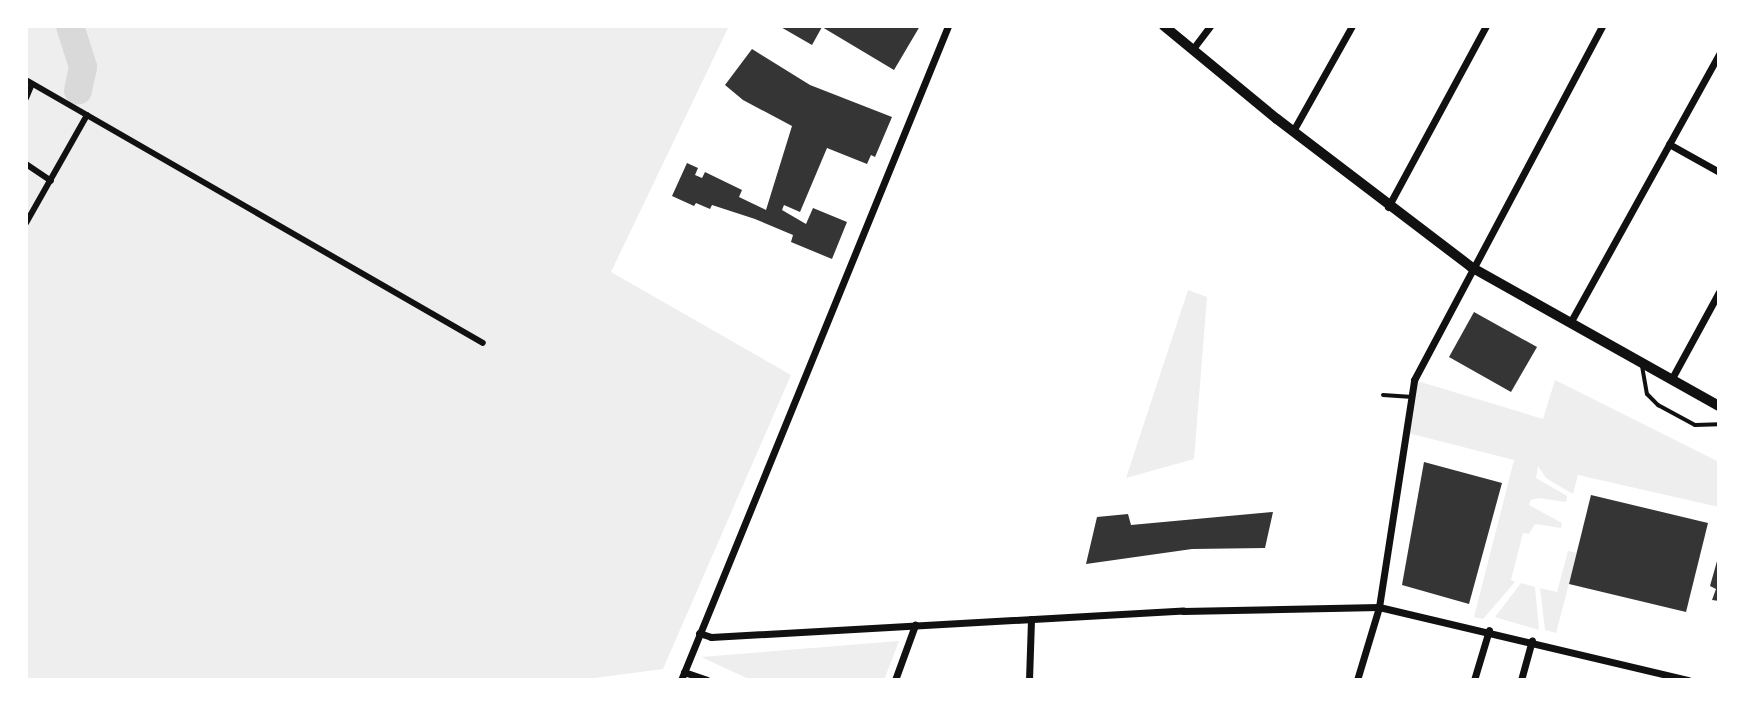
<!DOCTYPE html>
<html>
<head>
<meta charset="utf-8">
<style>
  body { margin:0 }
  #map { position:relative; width:1745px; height:706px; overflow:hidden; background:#fff; font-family:Karla,sans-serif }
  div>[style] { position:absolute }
  .green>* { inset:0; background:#eee }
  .river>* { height:28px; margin:-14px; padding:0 14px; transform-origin:14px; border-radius:14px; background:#d9d9d9 }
  .building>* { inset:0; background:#353535 }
  .service>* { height:4px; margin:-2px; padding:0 2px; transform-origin:2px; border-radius:2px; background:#111 }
  .pedestrian>* { height:6px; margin:-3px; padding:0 3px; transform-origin:3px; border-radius:3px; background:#111 }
  .minor>* { height:7px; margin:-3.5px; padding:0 3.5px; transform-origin:3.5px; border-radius:3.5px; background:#111 }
  .secondary>* { height:10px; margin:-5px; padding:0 5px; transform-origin:5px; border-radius:5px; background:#111 }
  span { translate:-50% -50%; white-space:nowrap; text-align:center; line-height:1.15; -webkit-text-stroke:8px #fff; paint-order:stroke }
  .frame { position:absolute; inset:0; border:28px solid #fff; pointer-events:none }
</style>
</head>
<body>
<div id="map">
  <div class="green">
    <div style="clip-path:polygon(26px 26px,729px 26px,611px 272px,791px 375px,663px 669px,579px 680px,26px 680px)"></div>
    <div style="clip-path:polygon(1188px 290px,1207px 297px,1194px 459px,1126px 478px)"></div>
    <div style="clip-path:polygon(1414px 380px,1543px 419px,1555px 380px,1719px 462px,1719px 507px,1578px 475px,1573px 494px,1546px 478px,1538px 466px,1536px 478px,1567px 496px,1566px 502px,1539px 498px,1531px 500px,1529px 505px,1562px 523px,1561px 528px,1535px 524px,1529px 534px,1523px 533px,1511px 580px,1515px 582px,1483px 619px,1474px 617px,1514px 460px,1404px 432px)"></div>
    <div style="clip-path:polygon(1568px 551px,1577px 553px,1556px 633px,1545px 630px,1540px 588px,1557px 592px)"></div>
    <div style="clip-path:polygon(1521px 583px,1535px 587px,1539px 630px,1495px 617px)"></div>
    <div style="clip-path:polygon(899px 641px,884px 680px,751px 680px,701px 657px)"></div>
  </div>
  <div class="river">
    <div style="left:70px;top:26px;width:43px;rotate:72.4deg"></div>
    <div style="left:83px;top:67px;width:24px;rotate:102deg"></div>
  </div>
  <div class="building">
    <div style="clip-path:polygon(779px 26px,920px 26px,894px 70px,822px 27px,812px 45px)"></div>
    <div style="clip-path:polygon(752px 49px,810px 85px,892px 117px,875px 157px,871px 155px,867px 164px,827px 148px,800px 212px,784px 205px,782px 210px,806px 224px,813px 208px,847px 222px,832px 259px,791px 242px,793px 235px,755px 219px,712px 205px,710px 209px,696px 203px,694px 206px,672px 196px,687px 163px,698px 168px,695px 175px,702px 178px,705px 172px,742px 190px,739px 197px,766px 210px,792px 126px,743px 100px,725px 85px)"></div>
    <div style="clip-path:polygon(1474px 312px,1537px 347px,1511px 392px,1449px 357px)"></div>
    <div style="clip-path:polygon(1424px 462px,1502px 483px,1469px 604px,1402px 585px)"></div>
    <div style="clip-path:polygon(1591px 495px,1708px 523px,1686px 612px,1569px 584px)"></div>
    <div style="clip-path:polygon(1273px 512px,1265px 548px,1192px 549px,1086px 564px,1097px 517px,1128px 514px,1131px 525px)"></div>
    <div style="clip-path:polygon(1719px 554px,1719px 601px,1712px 600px,1716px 589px,1710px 586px)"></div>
  </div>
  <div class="service">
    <div style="left:1642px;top:366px;width:28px;rotate:80deg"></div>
    <div style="left:1647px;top:394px;width:16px;rotate:45deg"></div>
    <div style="left:1658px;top:405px;width:42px;rotate:28.4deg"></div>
    <div style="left:1695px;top:425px;width:24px;rotate:-2deg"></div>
    <div style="left:1383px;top:395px;width:26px;rotate:4deg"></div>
  </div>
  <div class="pedestrian">
    <div style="left:26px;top:80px;width:527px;rotate:29.92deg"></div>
    <div style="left:26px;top:98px;width:15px;rotate:-67deg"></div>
    <div style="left:26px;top:164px;width:30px;rotate:34deg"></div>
    <div style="left:26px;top:223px;width:124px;rotate:-60.5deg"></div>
  </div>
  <div class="minor">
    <div style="left:1192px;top:50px;width:30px;rotate:-53deg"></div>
    <div style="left:1293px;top:131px;width:120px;rotate:-60.7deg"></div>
    <div style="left:1669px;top:144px;width:57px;rotate:29.2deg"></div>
    <div style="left:1388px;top:207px;width:206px;rotate:-61.6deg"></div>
    <div style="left:1570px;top:323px;width:308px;rotate:-61deg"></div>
    <div style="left:1671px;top:380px;width:100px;rotate:-61.4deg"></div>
    <div style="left:699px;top:633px;width:13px;rotate:18deg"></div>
    <div style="left:711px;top:637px;width:473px;rotate:-3.2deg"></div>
    <div style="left:1183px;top:611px;width:196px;rotate:-1.2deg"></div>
    <div style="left:1379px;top:607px;width:318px;rotate:13.3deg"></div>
    <div style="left:684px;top:672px;width:24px;rotate:19deg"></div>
    <div style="left:681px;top:680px;width:706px;rotate:-67.79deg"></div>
    <div style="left:895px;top:680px;width:59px;rotate:-70deg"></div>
    <div style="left:1029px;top:680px;width:61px;rotate:-88.1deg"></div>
    <div style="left:1357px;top:680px;width:76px;rotate:-73.2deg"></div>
    <div style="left:1379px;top:607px;width:230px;rotate:-81.2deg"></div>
    <div style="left:1414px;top:380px;width:401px;rotate:-62deg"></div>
    <div style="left:1474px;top:680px;width:52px;rotate:-73.3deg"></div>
    <div style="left:1521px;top:680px;width:41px;rotate:-74.6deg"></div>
  </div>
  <div class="secondary">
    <div style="left:1164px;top:26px;width:146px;rotate:39.5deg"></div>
    <div style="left:1277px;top:119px;width:244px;rotate:37.3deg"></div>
    <div style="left:1471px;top:267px;width:284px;rotate:29.3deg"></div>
  </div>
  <div class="frame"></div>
</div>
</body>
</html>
